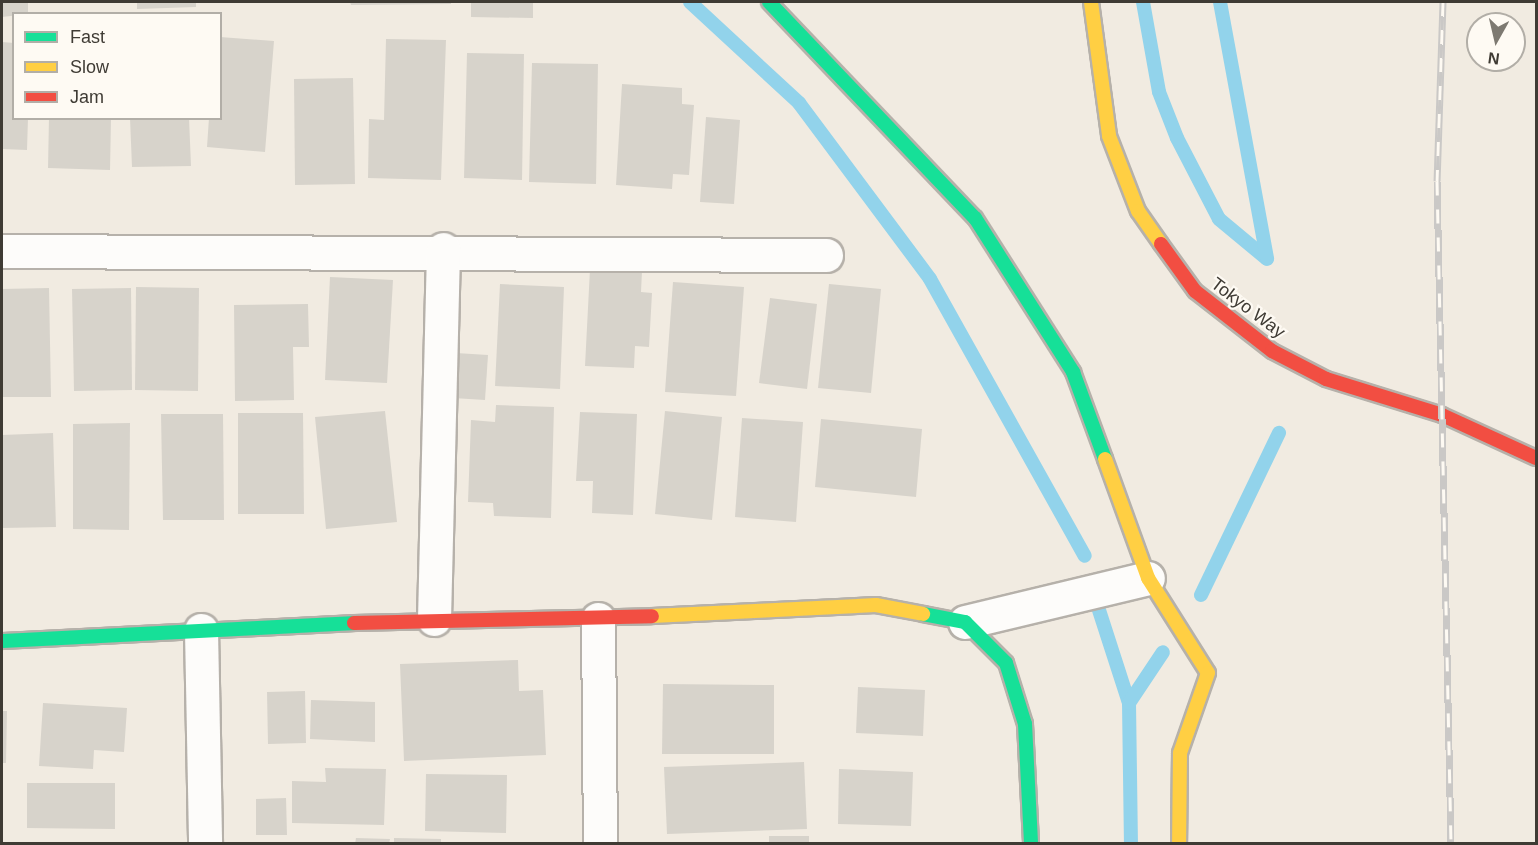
<!DOCTYPE html>
<html>
<head>
<meta charset="utf-8">
<style>
  body { margin:0 }
  #map { position:relative; width:1538px; height:845px; overflow:hidden; background:#f1ebe1; font-family:Helvetica,sans-serif }
  div>[style] { position:absolute }
  .stream>* { height:14px; margin:-7px; padding:0 7px; transform-origin:7px; border-radius:7px; background:#92d3eb }
  .building>* { inset:0; background:#d7d3cb }
  .roads { filter:drop-shadow(2px 0 #b6b1aa) drop-shadow(-2px 0 #b6b1aa) drop-shadow(0 2px #b6b1aa) drop-shadow(0 -2px #b6b1aa) }
  .street>* { height:33px; margin:-16.5px; padding:0 16.5px; transform-origin:16.5px; border-radius:16.5px; background:#fdfcfa }
  .fast>* { height:14px; margin:-7px; padding:0 7px; transform-origin:7px; border-radius:7px; background:#16e098 }
  .slow>* { height:14px; margin:-7px; padding:0 7px; transform-origin:7px; border-radius:7px; background:#ffcf43 }
  .jam>* { height:14px; margin:-7px; padding:0 7px; transform-origin:7px; border-radius:7px; background:#f24e42 }
  .rail>* { height:7px; margin-top:-3.5px; transform-origin:0; background:repeating-linear-gradient(90deg,#fefaf3 0 14px,#cac8c6 0 28px); box-sizing:border-box; border-block:2px solid #cac8c6 }
  span { translate:-50% -50%; white-space:nowrap; text-align:center; line-height:1.15; -webkit-text-stroke:4.5px #fefaf3; paint-order:stroke }
  .street-label { font-size:18px; color:#3f3b34 }
  .frame { position:absolute; inset:0; border:3px solid #3f3b34; pointer-events:none }
  .legend { position:absolute; left:12px; top:12px; width:210px; height:108px; box-sizing:border-box; background:#fefaf3; border:2px solid #b2aea7; margin:0; padding:8px 10px; list-style:none; font-size:18px; color:#3f3b34 }
  .legend li { display:flex; align-items:center; gap:12px; height:30px }
  .legend b { width:30px; border:2px solid #b2aea7 }
  .north { position:absolute; left:1466px; top:12px; width:60px; height:60px; box-sizing:border-box; background:#fefaf3; border:2px solid #b2aea7; border-radius:50%; rotate:188deg; font-size:16px; font-weight:700; line-height:24px; text-align:center; color:#3f3b34 }
  .north::after { content:''; display:block; margin:auto; width:21px; height:27px; background:#7d7971; clip-path:polygon(50% 0,100% 100%,50% 72%,0 100%) }
</style>
</head>
<body>
<div id="map">
  <div class="stream">
    <div style="left:690px;top:2px;width:149px;rotate:42.8deg"></div>
    <div style="left:799px;top:103px;width:219px;rotate:53.3deg"></div>
    <div style="left:930px;top:279px;width:317px;rotate:60.8deg"></div>
    <div style="left:1143px;top:2px;width:91px;rotate:79.9deg"></div>
    <div style="left:1159px;top:92px;width:49px;rotate:68.6deg"></div>
    <div style="left:1177px;top:138px;width:91px;rotate:62.6deg"></div>
    <div style="left:1219px;top:219px;width:62px;rotate:39.8deg"></div>
    <div style="left:1220px;top:2px;width:261px;rotate:79.6deg"></div>
    <div style="left:1201px;top:595px;width:180px;rotate:-64.3deg"></div>
    <div style="left:1098px;top:607px;width:101px;rotate:72.1deg"></div>
    <div style="left:1129px;top:703px;width:141px;rotate:89.2deg"></div>
    <div style="left:1129px;top:703px;width:61px;rotate:-56.3deg"></div>
  </div>
  <div class="building">
    <div style="clip-path:polygon(2px 2px,28px 2px,28px 14px,2px 17px)"></div>
    <div style="clip-path:polygon(137px 2px,196px 2px,196px 7px,137px 9px)"></div>
    <div style="clip-path:polygon(350px 2px,451px 2px,451px 4px,351px 5px)"></div>
    <div style="clip-path:polygon(471px 2px,533px 2px,533px 18px,471px 17px)"></div>
    <div style="clip-path:polygon(220px 37px,274px 41px,265px 152px,207px 147px,209px 118px,220px 118px)"></div>
    <div style="clip-path:polygon(386px 39px,446px 40px,441px 180px,368px 178px,369px 119px,384px 120px)"></div>
    <div style="clip-path:polygon(2px 42px,14px 43px,14px 118px,28px 118px,27px 150px,2px 149px)"></div>
    <div style="clip-path:polygon(467px 53px,524px 54px,522px 180px,464px 178px)"></div>
    <div style="clip-path:polygon(532px 63px,598px 64px,596px 184px,529px 182px)"></div>
    <div style="clip-path:polygon(353px 78px,355px 184px,295px 185px,294px 79px)"></div>
    <div style="clip-path:polygon(622px 84px,682px 88px,682px 104px,694px 105px,689px 175px,673px 174px,672px 189px,616px 185px)"></div>
    <div style="clip-path:polygon(706px 117px,740px 120px,734px 204px,700px 202px)"></div>
    <div style="clip-path:polygon(49px 118px,111px 118px,110px 170px,48px 168px)"></div>
    <div style="clip-path:polygon(130px 118px,189px 118px,191px 166px,132px 167px)"></div>
    <div style="clip-path:polygon(590px 269px,642px 271px,641px 292px,652px 293px,649px 347px,635px 346px,634px 368px,585px 366px)"></div>
    <div style="clip-path:polygon(330px 277px,393px 280px,387px 383px,325px 380px)"></div>
    <div style="clip-path:polygon(673px 282px,744px 287px,736px 396px,665px 392px)"></div>
    <div style="clip-path:polygon(500px 284px,564px 287px,560px 389px,495px 386px)"></div>
    <div style="clip-path:polygon(829px 284px,881px 289px,871px 393px,818px 388px)"></div>
    <div style="clip-path:polygon(136px 287px,199px 288px,198px 391px,135px 390px)"></div>
    <div style="clip-path:polygon(49px 288px,51px 397px,2px 397px,2px 289px)"></div>
    <div style="clip-path:polygon(131px 288px,132px 390px,74px 391px,72px 289px)"></div>
    <div style="clip-path:polygon(770px 298px,817px 304px,807px 389px,759px 383px)"></div>
    <div style="clip-path:polygon(308px 304px,309px 347px,293px 347px,294px 400px,235px 401px,234px 305px)"></div>
    <div style="clip-path:polygon(456px 353px,488px 355px,485px 400px,453px 398px)"></div>
    <div style="clip-path:polygon(496px 405px,554px 407px,551px 518px,494px 516px,493px 503px,468px 502px,471px 420px,495px 422px)"></div>
    <div style="clip-path:polygon(385px 411px,397px 522px,326px 529px,315px 417px)"></div>
    <div style="clip-path:polygon(665px 411px,722px 417px,712px 520px,655px 514px)"></div>
    <div style="clip-path:polygon(580px 412px,637px 414px,633px 515px,592px 513px,593px 481px,576px 481px)"></div>
    <div style="clip-path:polygon(238px 413px,303px 413px,304px 514px,238px 514px)"></div>
    <div style="clip-path:polygon(161px 414px,223px 414px,224px 520px,163px 520px)"></div>
    <div style="clip-path:polygon(742px 418px,803px 422px,796px 522px,735px 517px)"></div>
    <div style="clip-path:polygon(821px 419px,922px 429px,916px 497px,815px 487px)"></div>
    <div style="clip-path:polygon(130px 423px,129px 530px,73px 529px,73px 424px)"></div>
    <div style="clip-path:polygon(53px 433px,56px 527px,2px 528px,2px 435px)"></div>
    <div style="clip-path:polygon(518px 660px,519px 691px,543px 690px,546px 755px,404px 761px,400px 664px)"></div>
    <div style="clip-path:polygon(663px 684px,774px 685px,774px 754px,662px 754px)"></div>
    <div style="clip-path:polygon(858px 687px,925px 690px,923px 736px,856px 733px)"></div>
    <div style="clip-path:polygon(305px 691px,306px 743px,268px 744px,267px 692px)"></div>
    <div style="clip-path:polygon(311px 700px,375px 702px,375px 742px,310px 739px)"></div>
    <div style="clip-path:polygon(43px 703px,127px 708px,124px 752px,94px 750px,93px 769px,39px 766px)"></div>
    <div style="clip-path:polygon(2px 711px,7px 711px,6px 763px,2px 763px)"></div>
    <div style="clip-path:polygon(804px 762px,807px 829px,667px 834px,664px 767px)"></div>
    <div style="clip-path:polygon(325px 768px,386px 769px,384px 825px,292px 823px,292px 781px,326px 782px)"></div>
    <div style="clip-path:polygon(839px 769px,913px 772px,911px 826px,838px 824px)"></div>
    <div style="clip-path:polygon(426px 774px,507px 775px,506px 833px,425px 831px)"></div>
    <div style="clip-path:polygon(27px 783px,115px 783px,115px 829px,27px 828px)"></div>
    <div style="clip-path:polygon(286px 798px,287px 835px,256px 835px,256px 799px)"></div>
    <div style="clip-path:polygon(769px 836px,809px 836px,809px 844px,769px 844px)"></div>
    <div style="clip-path:polygon(356px 838px,390px 839px,389px 844px,355px 844px)"></div>
    <div style="clip-path:polygon(394px 838px,441px 839px,441px 844px,394px 844px)"></div>
  </div>
  <div class="roads">
    <div class="street">
      <div style="left:2px;top:251px;width:824px;rotate:0.28deg"></div>
      <div style="left:434px;top:619px;width:370px;rotate:-88.6deg"></div>
      <div style="left:598px;top:619px;width:225px;rotate:89.5deg"></div>
      <div style="left:965px;top:622px;width:188px;rotate:-13.5deg"></div>
      <div style="left:201px;top:630px;width:214px;rotate:88.9deg"></div>
    </div>
    <div class="fast">
      <div style="left:769px;top:2px;width:298px;rotate:46.4deg"></div>
      <div style="left:975px;top:218px;width:183px;rotate:57.5deg"></div>
      <div style="left:1073px;top:372px;width:93px;rotate:69.8deg"></div>
      <div style="left:923px;top:614px;width:43px;rotate:10.8deg"></div>
      <div style="left:965px;top:622px;width:58px;rotate:45deg"></div>
      <div style="left:1006px;top:663px;width:64px;rotate:72.7deg"></div>
      <div style="left:1025px;top:724px;width:120px;rotate:87.1deg"></div>
      <div style="left:2px;top:641px;width:352px;rotate:-2.9deg"></div>
    </div>
    <div class="slow">
      <div style="left:1091px;top:2px;width:135px;rotate:82.3deg"></div>
      <div style="left:1109px;top:136px;width:80px;rotate:68.9deg"></div>
      <div style="left:1138px;top:211px;width:40px;rotate:55.1deg"></div>
      <div style="left:1105px;top:459px;width:127px;rotate:70.1deg"></div>
      <div style="left:1148px;top:578px;width:112px;rotate:57.7deg"></div>
      <div style="left:1208px;top:673px;width:85px;rotate:109.3deg"></div>
      <div style="left:1180px;top:753px;width:91px;rotate:90.6deg"></div>
      <div style="left:652px;top:616px;width:224px;rotate:-2.8deg"></div>
      <div style="left:876px;top:605px;width:48px;rotate:10.8deg"></div>
    </div>
    <div class="jam">
      <div style="left:1161px;top:244px;width:58px;rotate:54.1deg"></div>
      <div style="left:1195px;top:291px;width:98px;rotate:37.9deg"></div>
      <div style="left:1272px;top:351px;width:61px;rotate:27.4deg"></div>
      <div style="left:1326px;top:379px;width:121px;rotate:17.2deg"></div>
      <div style="left:1442px;top:415px;width:103px;rotate:24.6deg"></div>
      <div style="left:354px;top:623px;width:298px;rotate:-1.3deg"></div>
    </div>
  </div>
  <div class="rail">
    <div style="left:1443px;top:2px;width:179px;rotate:91.9deg"></div>
    <div style="left:1437px;top:181px;width:663px;rotate:88.79deg"></div>
  </div>
  <div class="street-label">
    <span style="left:1248px;top:308px;rotate:37deg">Tokyo Way</span>
  </div>
  <div class="frame"></div>
  <ul class="legend">
  <li><b style="height:8px;background:#16e098"></b>Fast</li>
  <li><b style="height:8px;background:#ffcf43"></b>Slow</li>
  <li><b style="height:8px;background:#f24e42"></b>Jam</li>
  </ul>
  <div class="north">N</div>
</div>
</body>
</html>
